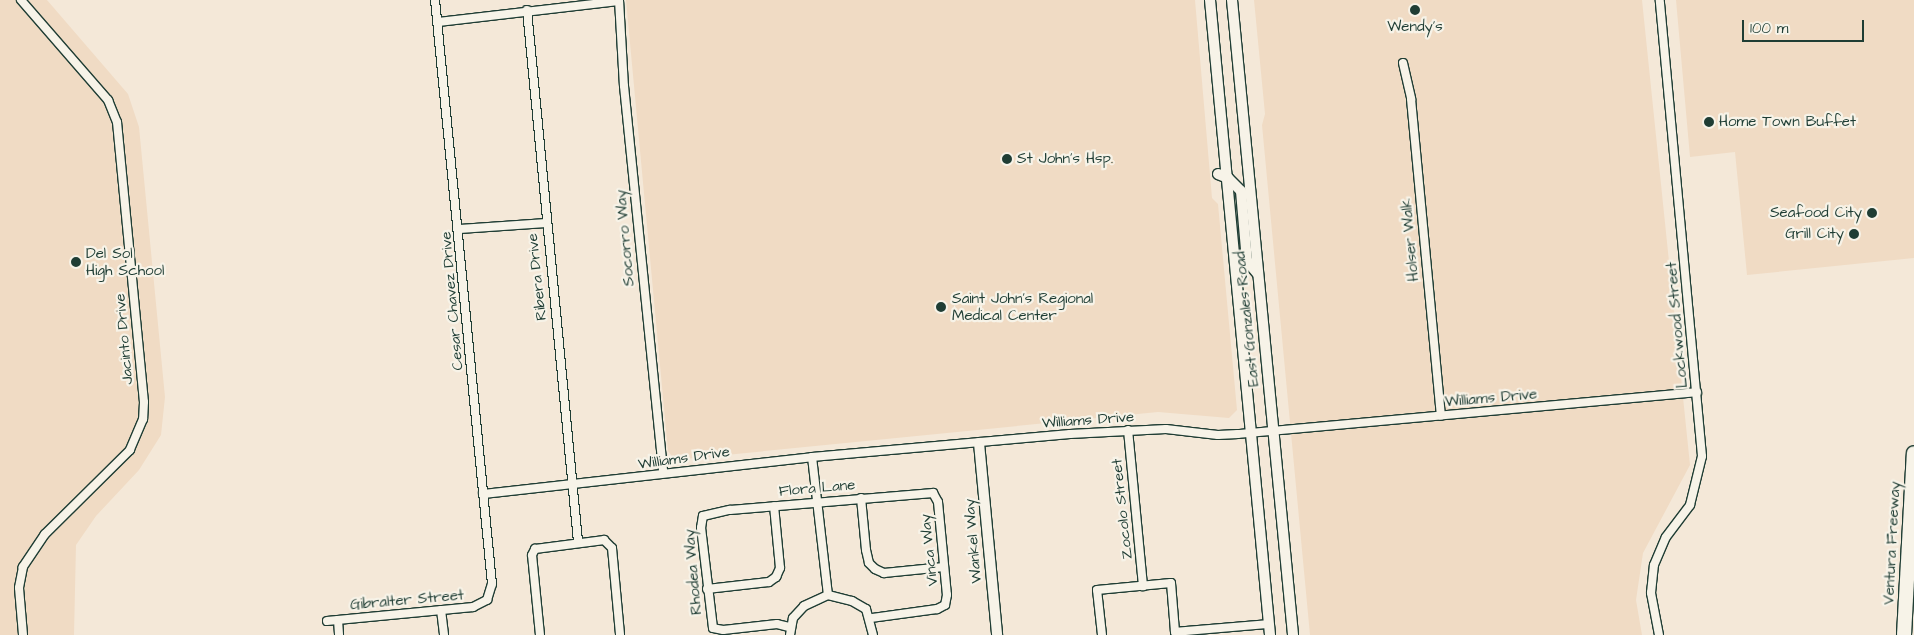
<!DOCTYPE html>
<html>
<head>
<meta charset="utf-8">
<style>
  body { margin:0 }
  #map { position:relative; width:1914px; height:635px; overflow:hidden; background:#f4e8d8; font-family:"Architects Daughter",sans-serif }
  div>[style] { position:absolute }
  .built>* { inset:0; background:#f0dbc4 }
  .roads { filter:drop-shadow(1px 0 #1f3d34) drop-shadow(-1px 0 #1f3d34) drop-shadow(0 1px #1f3d34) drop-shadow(0 -1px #1f3d34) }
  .street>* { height:8px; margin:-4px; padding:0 4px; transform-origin:4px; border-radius:4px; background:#f7f3e8 }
  .secondary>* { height:10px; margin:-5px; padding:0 5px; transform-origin:5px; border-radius:5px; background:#f7f3e8 }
  .highway>* { height:14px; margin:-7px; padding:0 7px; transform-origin:7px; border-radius:7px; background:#f7f3e8 }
  .dots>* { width:14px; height:14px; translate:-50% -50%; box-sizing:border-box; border:2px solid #f7f3e8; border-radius:50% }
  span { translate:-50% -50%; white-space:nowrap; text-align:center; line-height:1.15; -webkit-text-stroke:4.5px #f7f3e8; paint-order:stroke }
  .poi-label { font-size:15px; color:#1f3d34 }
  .left { translate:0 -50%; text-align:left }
  .right { translate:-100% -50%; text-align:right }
  .street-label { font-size:15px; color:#1f3d34 }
  .scale { position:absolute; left:1742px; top:20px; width:122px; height:22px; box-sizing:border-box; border:2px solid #1f3d34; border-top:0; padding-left:6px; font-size:15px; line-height:18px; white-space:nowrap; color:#1f3d34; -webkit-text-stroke:4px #f7f3e8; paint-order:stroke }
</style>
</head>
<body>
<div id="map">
  <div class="built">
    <div style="clip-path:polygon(0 0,47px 0,128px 94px,139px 127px,165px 397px,161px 435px,139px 470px,96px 516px,76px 545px,74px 635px,0 635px)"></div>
    <div style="clip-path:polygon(626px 0,1195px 0,1212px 198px,1218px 204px,1237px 410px,1229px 418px,1158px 412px,675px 460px,668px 451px)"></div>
    <div style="clip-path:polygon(1254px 0,1642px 0,1690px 465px,1643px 553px,1636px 600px,1642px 635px,1310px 635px,1262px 125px,1265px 114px)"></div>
    <div style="clip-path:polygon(1676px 0,1914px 0,1914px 258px,1747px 275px,1735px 152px,1690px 157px)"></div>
  </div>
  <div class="roads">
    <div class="street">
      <div style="left:21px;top:0;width:133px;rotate:49deg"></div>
      <div style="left:108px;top:100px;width:24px;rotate:68deg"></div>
      <div style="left:117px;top:122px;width:281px;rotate:84.5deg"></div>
      <div style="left:144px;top:402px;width:17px;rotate:93deg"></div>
      <div style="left:143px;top:419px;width:34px;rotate:113deg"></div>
      <div style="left:130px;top:450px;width:120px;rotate:135.3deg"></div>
      <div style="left:45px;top:534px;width:40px;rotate:124deg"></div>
      <div style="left:23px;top:567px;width:21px;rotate:101deg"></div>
      <div style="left:19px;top:588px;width:47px;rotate:85.1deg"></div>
      <div style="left:619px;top:0;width:86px;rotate:86.7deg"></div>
      <div style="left:624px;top:86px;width:389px;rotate:84.2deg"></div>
      <div style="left:527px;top:10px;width:534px;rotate:84.52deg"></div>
      <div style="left:438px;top:22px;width:182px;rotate:-6.6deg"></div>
      <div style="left:1403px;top:63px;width:37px;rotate:77deg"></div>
      <div style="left:1411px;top:99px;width:318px;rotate:84.6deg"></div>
      <div style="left:460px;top:229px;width:86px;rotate:-4deg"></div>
      <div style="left:1128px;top:430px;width:157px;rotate:84.5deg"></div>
      <div style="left:812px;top:457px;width:139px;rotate:83.4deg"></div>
      <div style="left:483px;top:494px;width:331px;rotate:-6.4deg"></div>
      <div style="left:812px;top:457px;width:259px;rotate:-5.1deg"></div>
      <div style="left:1070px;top:434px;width:96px;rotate:-3deg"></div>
      <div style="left:1166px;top:429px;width:52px;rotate:6.6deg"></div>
      <div style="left:1218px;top:435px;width:20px;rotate:-3deg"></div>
      <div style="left:1238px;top:434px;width:461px;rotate:-5.2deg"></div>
      <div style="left:861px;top:498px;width:52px;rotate:84.5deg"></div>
      <div style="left:866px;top:550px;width:13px;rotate:77deg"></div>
      <div style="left:869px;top:563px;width:8px;rotate:45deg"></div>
      <div style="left:875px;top:569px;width:10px;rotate:24deg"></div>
      <div style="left:884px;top:573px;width:60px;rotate:-5.7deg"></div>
      <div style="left:707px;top:589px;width:62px;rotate:-6.4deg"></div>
      <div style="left:769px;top:582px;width:9px;rotate:-36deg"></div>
      <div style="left:776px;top:577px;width:10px;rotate:-66deg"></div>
      <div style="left:780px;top:568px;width:62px;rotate:-95.5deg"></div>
      <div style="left:441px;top:610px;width:25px;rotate:83deg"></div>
      <div style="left:338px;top:620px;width:15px;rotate:86deg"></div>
      <div style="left:327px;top:621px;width:147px;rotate:-5.5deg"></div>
      <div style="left:473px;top:607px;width:16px;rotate:-27deg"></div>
      <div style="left:487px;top:600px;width:17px;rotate:-73deg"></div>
      <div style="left:492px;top:584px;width:587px;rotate:-95.57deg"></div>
      <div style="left:789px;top:627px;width:12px;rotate:-166deg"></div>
      <div style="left:777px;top:624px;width:54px;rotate:173.7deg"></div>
      <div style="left:723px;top:630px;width:10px;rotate:-169deg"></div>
      <div style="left:713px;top:628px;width:101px;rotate:-96.8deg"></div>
      <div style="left:701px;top:528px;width:12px;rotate:-81deg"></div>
      <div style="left:703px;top:516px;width:28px;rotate:-13deg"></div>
      <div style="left:730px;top:510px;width:204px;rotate:-4.8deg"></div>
      <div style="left:933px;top:493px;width:10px;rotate:61deg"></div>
      <div style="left:938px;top:502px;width:93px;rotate:84.5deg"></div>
      <div style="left:947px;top:595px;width:10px;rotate:101deg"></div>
      <div style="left:945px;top:605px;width:9px;rotate:153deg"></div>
      <div style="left:937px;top:609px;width:67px;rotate:172.2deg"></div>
      <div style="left:540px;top:635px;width:80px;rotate:-95.7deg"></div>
      <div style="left:532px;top:555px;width:7px;rotate:-63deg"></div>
      <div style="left:535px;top:549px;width:70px;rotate:-7.4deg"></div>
      <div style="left:604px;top:540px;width:11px;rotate:45deg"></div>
      <div style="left:612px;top:548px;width:87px;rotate:84.7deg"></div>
      <div style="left:790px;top:635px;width:17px;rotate:-80deg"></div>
      <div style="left:793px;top:618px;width:16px;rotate:-47deg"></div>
      <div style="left:804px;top:606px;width:26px;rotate:-25deg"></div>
      <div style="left:828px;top:595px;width:25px;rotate:14deg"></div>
      <div style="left:852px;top:601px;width:16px;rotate:30deg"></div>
      <div style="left:866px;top:609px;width:27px;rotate:75deg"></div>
      <div style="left:1102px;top:635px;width:45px;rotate:-96.3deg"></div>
      <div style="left:1097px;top:590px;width:74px;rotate:-5.4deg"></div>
      <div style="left:1171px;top:583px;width:49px;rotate:85.3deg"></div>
      <div style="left:1175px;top:632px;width:94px;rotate:-4.9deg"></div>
      <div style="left:1659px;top:635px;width:43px;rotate:-100.8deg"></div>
      <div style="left:1651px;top:593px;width:28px;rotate:-84deg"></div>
      <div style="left:1654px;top:565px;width:30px;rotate:-67deg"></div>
      <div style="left:1666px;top:537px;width:40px;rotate:-53deg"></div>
      <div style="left:1690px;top:505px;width:50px;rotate:-76.2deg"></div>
      <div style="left:1702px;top:456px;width:458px;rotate:-95.3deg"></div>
    </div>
    <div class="secondary">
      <div style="left:1210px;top:0;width:638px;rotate:84.6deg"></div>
      <div style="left:1232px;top:0;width:638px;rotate:84.51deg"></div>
      <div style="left:1218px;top:174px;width:11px;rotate:22deg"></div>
      <div style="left:1228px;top:178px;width:18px;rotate:45deg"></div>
      <div style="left:1241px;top:191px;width:70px;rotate:85.1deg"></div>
      <div style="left:1247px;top:261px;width:16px;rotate:50deg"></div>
      <div style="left:979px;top:443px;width:193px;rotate:84.6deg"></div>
    </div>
    <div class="highway">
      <div style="left:1904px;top:635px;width:182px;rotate:-86.9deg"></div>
    </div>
  </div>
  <div class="dots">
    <div style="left:1415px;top:10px;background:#1f3d34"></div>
    <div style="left:1709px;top:122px;background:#1f3d34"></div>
    <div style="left:1007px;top:159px;background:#1f3d34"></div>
    <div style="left:1872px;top:213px;background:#1f3d34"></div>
    <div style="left:1854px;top:234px;background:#1f3d34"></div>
    <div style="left:76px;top:262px;background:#1f3d34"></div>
    <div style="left:941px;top:307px;background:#1f3d34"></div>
  </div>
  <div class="poi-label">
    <span style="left:1415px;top:27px">Wendy's</span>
    <span class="left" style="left:1719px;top:122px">Home Town Buffet</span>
    <span class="left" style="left:1017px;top:159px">St John's Hsp.</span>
    <span class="right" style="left:1862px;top:213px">Seafood City</span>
    <span class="right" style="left:1844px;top:234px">Grill City</span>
    <span class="left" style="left:86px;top:262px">Del Sol<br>High School</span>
    <span class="left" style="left:952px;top:307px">Saint John's Regional<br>Medical Center</span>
  </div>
  <div class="street-label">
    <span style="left:625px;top:238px;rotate:-95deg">Socorro Way</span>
    <span style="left:1410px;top:240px;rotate:-95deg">Holser Walk</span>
    <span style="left:537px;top:277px;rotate:-96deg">Ribera Drive</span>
    <span style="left:452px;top:301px;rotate:-95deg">Cesar Chavez Drive</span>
    <span style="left:1247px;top:319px;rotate:-96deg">East Gonzales Road</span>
    <span style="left:1677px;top:325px;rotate:-95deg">Lockwood Street</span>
    <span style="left:124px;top:339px;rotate:-95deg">Jacinto Drive</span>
    <span style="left:1491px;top:398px;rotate:-5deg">Williams Drive</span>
    <span style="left:1088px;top:420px;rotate:-4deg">Williams Drive</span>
    <span style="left:684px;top:458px;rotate:-8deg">Williams Drive</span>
    <span style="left:817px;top:488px;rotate:-5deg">Flora Lane</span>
    <span style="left:1122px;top:509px;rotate:-96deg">Zocolo Street</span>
    <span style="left:973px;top:541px;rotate:-95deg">Wankel Way</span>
    <span style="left:1892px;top:543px;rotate:-87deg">Ventura Freeway</span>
    <span style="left:929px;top:550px;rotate:-96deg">Vinca Way</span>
    <span style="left:693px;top:572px;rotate:-95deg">Rhodea Way</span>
    <span style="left:407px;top:600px;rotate:-5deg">Gibralter Street</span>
  </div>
  <div class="scale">100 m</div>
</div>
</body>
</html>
